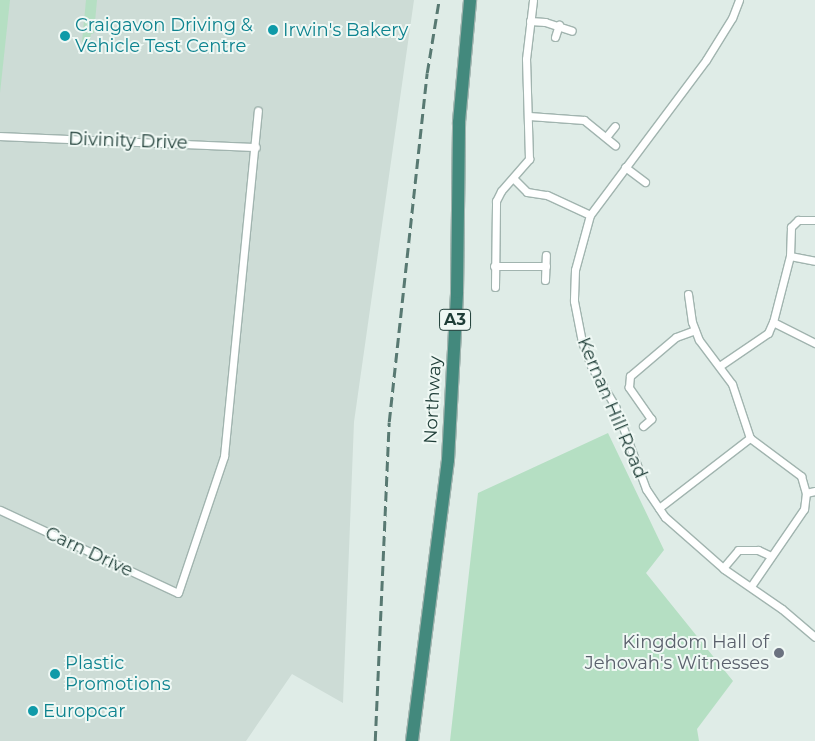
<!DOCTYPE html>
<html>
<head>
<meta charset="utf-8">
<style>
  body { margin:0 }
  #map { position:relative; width:815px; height:741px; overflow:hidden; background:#dfece7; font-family:Montserrat,sans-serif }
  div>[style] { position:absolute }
  .built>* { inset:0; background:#cddcd6 }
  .green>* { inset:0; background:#b5dfc3 }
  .roads { filter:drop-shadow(1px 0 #a1b4af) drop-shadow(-1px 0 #a1b4af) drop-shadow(0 1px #a1b4af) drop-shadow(0 -1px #a1b4af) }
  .minor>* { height:7px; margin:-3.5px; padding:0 3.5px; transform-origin:3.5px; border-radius:3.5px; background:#fff }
  .trunk>* { height:12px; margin:-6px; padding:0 6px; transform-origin:6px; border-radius:6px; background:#43897d }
  .rail>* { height:2.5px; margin-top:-1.25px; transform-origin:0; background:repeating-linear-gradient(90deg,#587972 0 10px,transparent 0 15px) }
  .dots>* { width:14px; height:14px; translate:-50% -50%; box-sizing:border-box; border:2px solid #eff8f4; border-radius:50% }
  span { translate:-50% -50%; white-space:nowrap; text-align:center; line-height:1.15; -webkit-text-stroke:4px #eff8f4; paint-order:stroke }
  .shield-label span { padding:1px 4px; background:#eff8f4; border:1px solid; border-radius:4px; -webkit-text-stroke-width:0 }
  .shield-label { font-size:16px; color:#1e3d37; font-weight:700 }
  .culture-label { font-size:18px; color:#0d838f }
  .left { translate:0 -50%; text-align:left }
  .street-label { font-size:18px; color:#1e3d37 }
  .worship-label { font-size:18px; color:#5b616d }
  .right { translate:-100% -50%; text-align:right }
</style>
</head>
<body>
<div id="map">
  <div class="built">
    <div style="clip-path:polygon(0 0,414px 0,354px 422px,343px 703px,292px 674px,246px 741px,0 741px)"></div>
  </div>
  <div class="green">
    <div style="clip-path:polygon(0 0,10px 0,0 93px)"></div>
    <div style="clip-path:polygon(86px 0,97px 0,94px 33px,91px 34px,89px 45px,81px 52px)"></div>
    <div style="clip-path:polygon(608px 433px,664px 550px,646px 573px,733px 681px,697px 729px,699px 741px,450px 741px,478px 493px)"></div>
  </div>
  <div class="roads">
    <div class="minor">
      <div style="left:739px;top:0;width:19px;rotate:111deg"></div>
      <div style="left:732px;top:18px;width:49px;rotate:121.8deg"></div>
      <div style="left:706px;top:60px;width:194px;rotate:126.8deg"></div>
      <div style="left:590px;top:215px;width:57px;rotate:105.3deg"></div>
      <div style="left:575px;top:270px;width:31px;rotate:92deg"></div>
      <div style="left:574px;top:301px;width:42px;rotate:79deg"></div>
      <div style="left:582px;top:342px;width:26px;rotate:69deg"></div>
      <div style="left:591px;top:366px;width:47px;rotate:59deg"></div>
      <div style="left:615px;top:406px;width:89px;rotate:69.5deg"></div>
      <div style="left:646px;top:489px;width:34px;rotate:56deg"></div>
      <div style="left:665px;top:517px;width:79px;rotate:41.4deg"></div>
      <div style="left:724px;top:569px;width:70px;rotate:34.6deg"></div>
      <div style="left:782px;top:609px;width:43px;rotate:40.3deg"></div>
      <div style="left:530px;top:21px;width:15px;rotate:4deg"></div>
      <div style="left:545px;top:22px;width:28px;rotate:18deg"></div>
      <div style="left:555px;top:37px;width:13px;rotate:-72deg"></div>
      <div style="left:529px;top:116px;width:55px;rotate:4.2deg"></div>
      <div style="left:584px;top:120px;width:40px;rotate:39deg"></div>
      <div style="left:0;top:136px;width:256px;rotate:2.5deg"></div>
      <div style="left:606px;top:137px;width:14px;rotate:-51deg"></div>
      <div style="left:625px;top:167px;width:25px;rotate:37deg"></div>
      <div style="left:514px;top:179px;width:18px;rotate:45deg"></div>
      <div style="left:527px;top:192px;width:20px;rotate:9deg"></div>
      <div style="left:547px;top:195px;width:47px;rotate:24.9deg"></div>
      <div style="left:790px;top:256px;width:25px;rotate:11deg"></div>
      <div style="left:494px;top:266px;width:52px"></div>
      <div style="left:545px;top:280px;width:25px;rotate:-88deg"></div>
      <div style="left:495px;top:287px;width:86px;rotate:-89.3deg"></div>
      <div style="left:496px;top:201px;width:11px;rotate:-63deg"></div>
      <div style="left:501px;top:191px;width:43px;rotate:-48.8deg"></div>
      <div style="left:529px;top:159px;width:100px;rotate:-91.7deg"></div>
      <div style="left:526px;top:59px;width:59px;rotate:-83.2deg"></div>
      <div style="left:688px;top:294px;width:28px;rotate:82deg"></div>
      <div style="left:692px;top:322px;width:19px;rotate:69deg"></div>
      <div style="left:699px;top:340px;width:55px;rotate:53.1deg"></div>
      <div style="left:732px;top:384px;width:57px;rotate:71.6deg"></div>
      <div style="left:750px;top:438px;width:64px;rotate:36.7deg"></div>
      <div style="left:801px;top:476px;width:18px;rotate:74deg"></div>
      <div style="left:806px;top:493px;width:16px;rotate:97deg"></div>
      <div style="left:804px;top:509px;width:93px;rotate:124.5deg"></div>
      <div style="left:773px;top:322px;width:68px;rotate:-75.6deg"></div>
      <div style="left:790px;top:256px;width:29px;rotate:-88deg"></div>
      <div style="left:791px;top:227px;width:10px;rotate:-45deg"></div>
      <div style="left:798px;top:220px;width:17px"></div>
      <div style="left:721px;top:365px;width:57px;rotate:-34.2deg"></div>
      <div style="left:768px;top:333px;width:12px;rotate:-66deg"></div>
      <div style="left:773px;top:322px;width:47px;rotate:26.6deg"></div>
      <div style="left:643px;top:426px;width:11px;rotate:-41deg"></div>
      <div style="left:651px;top:419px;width:39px;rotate:-125deg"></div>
      <div style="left:629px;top:387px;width:11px;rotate:-85deg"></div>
      <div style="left:630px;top:376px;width:60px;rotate:-40.3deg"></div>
      <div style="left:676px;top:337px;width:20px;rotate:-20deg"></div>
      <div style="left:806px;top:493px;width:9px;rotate:-13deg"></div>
      <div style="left:659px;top:508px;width:115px;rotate:-37.6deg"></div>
      <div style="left:0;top:510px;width:196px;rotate:25deg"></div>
      <div style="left:178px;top:593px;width:145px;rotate:-71.4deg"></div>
      <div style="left:224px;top:456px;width:347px;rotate:-84.4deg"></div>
      <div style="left:723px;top:568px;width:23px;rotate:-50deg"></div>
      <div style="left:738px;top:550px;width:20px"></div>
      <div style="left:758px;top:550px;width:14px;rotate:25deg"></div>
    </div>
    <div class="trunk">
      <div style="left:412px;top:741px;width:283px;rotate:-82.7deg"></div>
      <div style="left:448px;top:460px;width:168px;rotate:-86.9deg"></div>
      <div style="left:457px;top:292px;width:170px;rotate:-89.3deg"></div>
      <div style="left:459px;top:122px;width:122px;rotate:-84.8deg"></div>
    </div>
  </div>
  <div class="rail">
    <div style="left:375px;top:741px;width:319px;rotate:-87.5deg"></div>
    <div style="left:389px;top:422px;width:351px;rotate:-83.8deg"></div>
    <div style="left:427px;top:73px;width:74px;rotate:-80.7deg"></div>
  </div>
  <div class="dots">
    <div style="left:273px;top:30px;background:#0f9aa8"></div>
    <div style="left:65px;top:36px;background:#0f9aa8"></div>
    <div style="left:779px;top:653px;background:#6b7280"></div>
    <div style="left:55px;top:674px;background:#0f9aa8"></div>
    <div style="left:33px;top:711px;background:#0f9aa8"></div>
  </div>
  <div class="shield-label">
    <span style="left:455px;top:320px">A3</span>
  </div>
  <div class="culture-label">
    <span class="left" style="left:75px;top:36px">Craigavon Driving &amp;<br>Vehicle Test Centre</span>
    <span class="left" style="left:283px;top:30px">Irwin's Bakery</span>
    <span class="left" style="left:65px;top:674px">Plastic<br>Promotions</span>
    <span class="left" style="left:43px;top:711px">Europcar</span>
  </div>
  <div class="street-label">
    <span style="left:128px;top:141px;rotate:2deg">Divinity Drive</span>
    <span style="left:433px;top:400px;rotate:-87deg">Northway</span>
    <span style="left:612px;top:408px;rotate:67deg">Kernan Hill Road</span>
    <span style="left:89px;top:552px;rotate:25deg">Carn Drive</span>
  </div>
  <div class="worship-label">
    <span class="right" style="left:769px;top:653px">Kingdom Hall of<br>Jehovah's Witnesses</span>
  </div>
</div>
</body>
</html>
